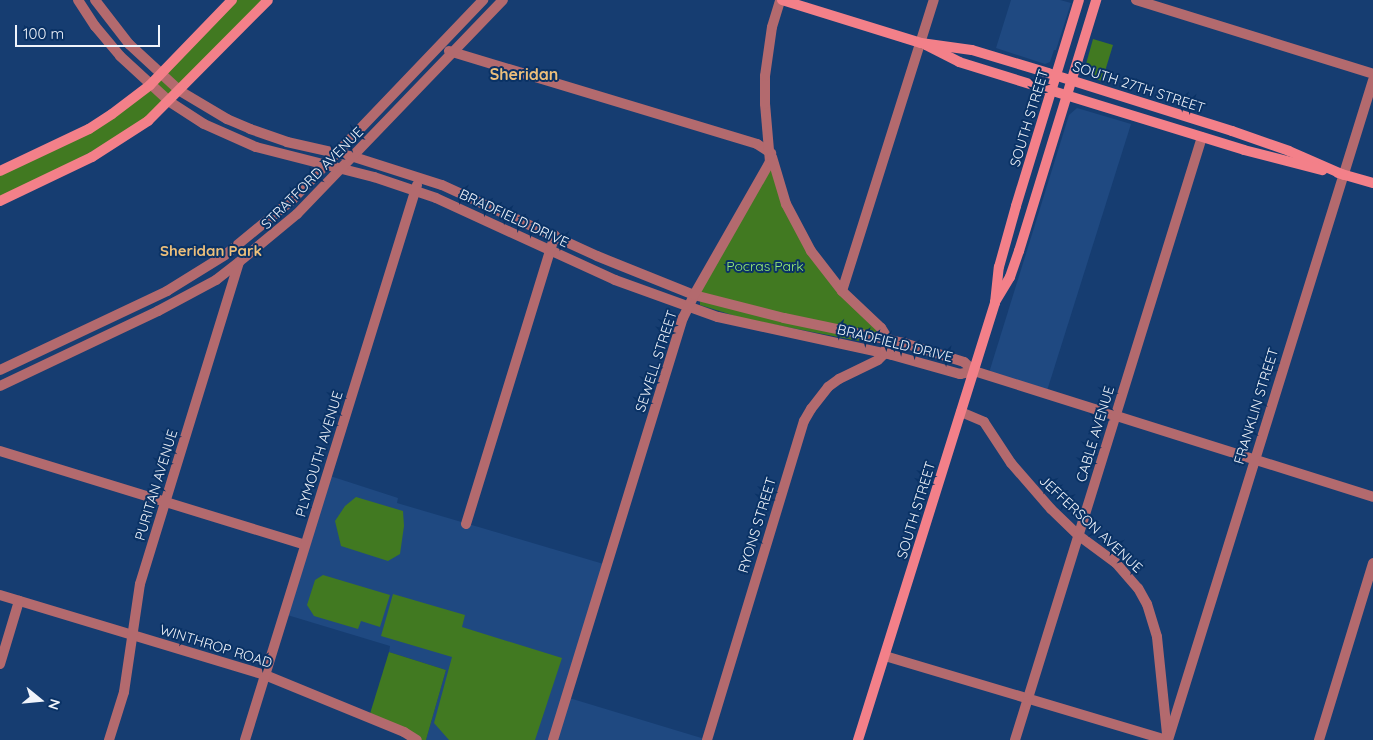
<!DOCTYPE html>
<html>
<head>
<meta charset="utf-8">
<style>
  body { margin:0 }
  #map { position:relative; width:1373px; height:740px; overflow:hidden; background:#163d71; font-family:Quicksand,sans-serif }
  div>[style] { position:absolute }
  .built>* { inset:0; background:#1f4981 }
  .green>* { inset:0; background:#417921 }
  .street>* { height:10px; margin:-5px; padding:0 5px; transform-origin:5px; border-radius:5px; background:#b36a6e }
  .secondary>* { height:10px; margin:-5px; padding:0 5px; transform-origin:5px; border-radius:5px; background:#f38089 }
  span { translate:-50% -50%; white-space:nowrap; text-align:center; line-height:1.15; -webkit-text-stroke:4px #0a3265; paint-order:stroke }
  .street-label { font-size:14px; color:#f0f4fb }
  .park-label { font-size:14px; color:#9aec73 }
  .neighbourhood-label { font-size:15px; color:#ecbf7b; font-weight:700 }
  .quarter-label { font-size:16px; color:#ecbf7b; font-weight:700 }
  .north { position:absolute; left:15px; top:675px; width:50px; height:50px; -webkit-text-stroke:4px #0a3265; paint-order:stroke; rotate:107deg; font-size:14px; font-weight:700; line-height:20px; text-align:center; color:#f0f4fb }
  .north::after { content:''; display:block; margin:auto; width:18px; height:22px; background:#f0f4fb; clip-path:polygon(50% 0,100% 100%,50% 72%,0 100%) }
  .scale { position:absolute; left:15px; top:25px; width:145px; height:22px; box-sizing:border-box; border:2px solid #f0f4fb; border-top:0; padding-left:6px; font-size:15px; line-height:18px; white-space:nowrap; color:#f0f4fb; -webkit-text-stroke:4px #0a3265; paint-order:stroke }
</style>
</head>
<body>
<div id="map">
  <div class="built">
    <div style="clip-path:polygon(1011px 0,1060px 0,1071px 3px,1056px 50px,1054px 50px,1050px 62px,1045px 64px,996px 48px)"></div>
    <div style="clip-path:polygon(1077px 108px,1131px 124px,1046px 394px,988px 376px,1069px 115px)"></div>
    <div style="clip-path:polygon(327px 475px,398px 498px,397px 503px,607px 565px,566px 697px,708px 740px,426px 740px,446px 670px,389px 652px,390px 646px,284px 614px)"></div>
  </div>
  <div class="green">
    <div style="clip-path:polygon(232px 0,268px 0,148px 121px,0 201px,0 171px,112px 114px)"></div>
    <div style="clip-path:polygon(1093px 39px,1113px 45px,1102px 81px,1092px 78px,1086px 64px)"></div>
    <div style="clip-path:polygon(770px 162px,811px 251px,888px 339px,694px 295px)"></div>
    <div style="clip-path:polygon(700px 301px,859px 337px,859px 341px,745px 319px,700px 305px)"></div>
    <div style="clip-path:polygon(356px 497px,403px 511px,404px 526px,400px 554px,388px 561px,341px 546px,335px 521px,345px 506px)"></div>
    <div style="clip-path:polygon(323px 575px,390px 595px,380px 627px,361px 621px,358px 629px,314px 616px,307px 605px,315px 580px)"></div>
    <div style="clip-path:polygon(393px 594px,465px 615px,462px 627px,562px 658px,535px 740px,449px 740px,434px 723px,452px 657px,381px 636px)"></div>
    <div style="clip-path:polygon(389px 652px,446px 670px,426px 740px,417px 740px,369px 717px)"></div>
  </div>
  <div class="street">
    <div style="left:78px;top:0;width:31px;rotate:57deg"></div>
    <div style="left:95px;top:26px;width:39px;rotate:50deg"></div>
    <div style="left:120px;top:56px;width:68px;rotate:42.6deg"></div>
    <div style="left:170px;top:102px;width:40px;rotate:32.9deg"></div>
    <div style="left:204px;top:124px;width:57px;rotate:23.9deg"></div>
    <div style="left:256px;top:147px;width:122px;rotate:14.3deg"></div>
    <div style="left:374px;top:177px;width:65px;rotate:18.7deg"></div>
    <div style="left:436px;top:198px;width:197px;rotate:24.6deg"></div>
    <div style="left:615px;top:280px;width:109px;rotate:19.8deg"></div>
    <div style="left:718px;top:317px;width:178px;rotate:12.3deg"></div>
    <div style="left:892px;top:355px;width:71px;rotate:15.6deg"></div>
    <div style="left:960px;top:374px;width:14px;rotate:-12deg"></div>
    <div style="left:974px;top:371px;width:418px;rotate:17.5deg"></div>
    <div style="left:95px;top:0;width:56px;rotate:52.3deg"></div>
    <div style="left:129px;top:44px;width:69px;rotate:42.7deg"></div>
    <div style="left:180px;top:91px;width:55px;rotate:30.8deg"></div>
    <div style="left:227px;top:119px;width:25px;rotate:23deg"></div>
    <div style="left:250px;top:129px;width:39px;rotate:19deg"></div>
    <div style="left:287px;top:142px;width:69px;rotate:12.6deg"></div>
    <div style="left:354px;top:157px;width:92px;rotate:17.7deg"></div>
    <div style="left:442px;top:185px;width:170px;rotate:24.6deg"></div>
    <div style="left:597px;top:256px;width:105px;rotate:21.9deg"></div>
    <div style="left:694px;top:295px;width:93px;rotate:14.3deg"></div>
    <div style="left:784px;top:318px;width:123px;rotate:11.8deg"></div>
    <div style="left:904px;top:343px;width:63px;rotate:17.6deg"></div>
    <div style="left:964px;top:362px;width:13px;rotate:42deg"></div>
    <div style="left:1136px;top:0;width:248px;rotate:17.3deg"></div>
    <div style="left:449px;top:51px;width:322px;rotate:16.8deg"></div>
    <div style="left:757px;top:144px;width:17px;rotate:33deg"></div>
    <div style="left:842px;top:291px;width:305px;rotate:-72.5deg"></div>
    <div style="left:0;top:370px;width:185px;rotate:-25.3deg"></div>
    <div style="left:167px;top:291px;width:68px;rotate:-31.8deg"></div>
    <div style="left:225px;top:255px;width:87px;rotate:-39.4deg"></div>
    <div style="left:292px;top:200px;width:277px;rotate:-46.3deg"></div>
    <div style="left:0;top:386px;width:175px;rotate:-25.4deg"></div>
    <div style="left:158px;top:311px;width:66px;rotate:-28.1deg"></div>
    <div style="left:216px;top:280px;width:29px;rotate:-38deg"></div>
    <div style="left:239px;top:262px;width:75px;rotate:-39.6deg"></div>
    <div style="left:297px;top:214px;width:297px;rotate:-46.1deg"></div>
    <div style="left:961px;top:412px;width:25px;rotate:23deg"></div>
    <div style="left:984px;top:422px;width:49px;rotate:56.6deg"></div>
    <div style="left:1011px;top:463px;width:61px;rotate:49deg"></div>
    <div style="left:1051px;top:509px;width:37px;rotate:44deg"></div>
    <div style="left:1078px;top:535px;width:47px;rotate:36.4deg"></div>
    <div style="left:1116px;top:563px;width:33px;rotate:49deg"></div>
    <div style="left:1138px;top:588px;width:18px;rotate:61deg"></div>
    <div style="left:1147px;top:604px;width:34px;rotate:73deg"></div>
    <div style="left:1157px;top:637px;width:98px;rotate:84.1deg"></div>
    <div style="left:0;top:451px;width:319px;rotate:17.1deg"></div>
    <div style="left:466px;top:524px;width:302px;rotate:-72.9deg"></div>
    <div style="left:0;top:595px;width:277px;rotate:16.8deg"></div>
    <div style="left:265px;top:675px;width:150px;rotate:22.3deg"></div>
    <div style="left:404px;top:732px;width:15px;rotate:32deg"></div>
    <div style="left:885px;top:656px;width:293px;rotate:16.6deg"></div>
    <div style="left:0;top:664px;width:66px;rotate:-73.2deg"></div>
    <div style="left:109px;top:740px;width:50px;rotate:-72.6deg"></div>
    <div style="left:124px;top:692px;width:109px;rotate:-81.6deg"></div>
    <div style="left:140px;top:584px;width:336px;rotate:-72.9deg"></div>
    <div style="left:245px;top:740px;width:581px;rotate:-72.78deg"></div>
    <div style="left:553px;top:740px;width:442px;rotate:-72.9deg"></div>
    <div style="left:683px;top:318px;width:25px;rotate:-64deg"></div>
    <div style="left:694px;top:295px;width:153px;rotate:-60.3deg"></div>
    <div style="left:770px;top:162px;width:58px;rotate:-94.9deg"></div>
    <div style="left:765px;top:104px;width:28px;rotate:-90deg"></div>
    <div style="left:765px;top:76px;width:49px;rotate:-81.9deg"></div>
    <div style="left:772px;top:27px;width:28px;rotate:-73deg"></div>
    <div style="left:707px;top:740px;width:333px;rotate:-73.1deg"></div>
    <div style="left:804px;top:421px;width:14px;rotate:-60deg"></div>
    <div style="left:811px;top:409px;width:28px;rotate:-52deg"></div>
    <div style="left:828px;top:387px;width:14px;rotate:-36deg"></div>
    <div style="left:839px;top:379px;width:43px;rotate:-26deg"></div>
    <div style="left:878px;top:360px;width:10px;rotate:-45deg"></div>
    <div style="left:885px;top:353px;width:14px;rotate:-78deg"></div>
    <div style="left:888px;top:339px;width:13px;rotate:-122deg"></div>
    <div style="left:881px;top:328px;width:54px;rotate:-136.5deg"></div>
    <div style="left:842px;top:291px;width:51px;rotate:-127.8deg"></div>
    <div style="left:811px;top:251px;width:53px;rotate:-118deg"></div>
    <div style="left:786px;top:204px;width:49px;rotate:-106.6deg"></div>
    <div style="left:1015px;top:740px;width:631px;rotate:-72.77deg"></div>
    <div style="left:1168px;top:740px;width:691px;rotate:-72.74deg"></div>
    <div style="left:1319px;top:740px;width:185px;rotate:-73deg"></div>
  </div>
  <div class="secondary">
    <div style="left:782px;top:0;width:145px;rotate:17.2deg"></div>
    <div style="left:921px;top:43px;width:51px;rotate:7.8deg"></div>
    <div style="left:972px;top:50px;width:79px;rotate:16.8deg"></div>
    <div style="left:1048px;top:73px;width:193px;rotate:17.5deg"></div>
    <div style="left:1232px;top:131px;width:60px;rotate:19.3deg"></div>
    <div style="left:1289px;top:151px;width:60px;rotate:23.6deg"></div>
    <div style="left:926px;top:45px;width:37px;rotate:27deg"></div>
    <div style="left:959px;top:62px;width:88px;rotate:17.2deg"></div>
    <div style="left:1043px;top:88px;width:210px;rotate:17.1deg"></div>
    <div style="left:1244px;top:150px;width:81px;rotate:14.4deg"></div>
    <div style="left:0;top:171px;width:98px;rotate:-25.3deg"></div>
    <div style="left:89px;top:129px;width:27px;rotate:-33deg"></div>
    <div style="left:112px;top:114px;width:48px;rotate:-37.3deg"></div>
    <div style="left:150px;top:85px;width:118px;rotate:-46deg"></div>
    <div style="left:1338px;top:173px;width:36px;rotate:16deg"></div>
    <div style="left:0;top:201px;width:102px;rotate:-25.6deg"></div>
    <div style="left:92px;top:157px;width:67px;rotate:-32.7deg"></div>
    <div style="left:148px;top:121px;width:170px;rotate:-45.2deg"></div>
    <div style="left:995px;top:302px;width:29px;rotate:-59deg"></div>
    <div style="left:1010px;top:277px;width:28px;rotate:-71deg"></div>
    <div style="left:1019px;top:251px;width:263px;rotate:-72.9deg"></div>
    <div style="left:858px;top:740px;width:458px;rotate:-72.6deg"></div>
    <div style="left:995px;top:303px;width:36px;rotate:-84deg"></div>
    <div style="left:999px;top:267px;width:63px;rotate:-74.4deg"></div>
    <div style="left:1016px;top:206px;width:215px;rotate:-73deg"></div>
  </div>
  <div class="street-label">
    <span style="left:1139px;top:87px;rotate:18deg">SOUTH 27TH STREET</span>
    <span style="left:1029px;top:118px;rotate:-73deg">SOUTH STREET</span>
    <span style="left:312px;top:178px;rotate:-45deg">STRATFORD AVENUE</span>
    <span style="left:514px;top:218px;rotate:25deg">BRADFIELD DRIVE</span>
    <span style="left:895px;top:343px;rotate:14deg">BRADFIELD DRIVE</span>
    <span style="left:656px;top:361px;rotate:-72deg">SEWELL STREET</span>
    <span style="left:1256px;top:406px;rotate:-73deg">FRANKLIN STREET</span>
    <span style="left:1095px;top:434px;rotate:-73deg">CABLE AVENUE</span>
    <span style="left:319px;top:454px;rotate:-73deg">PLYMOUTH AVENUE</span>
    <span style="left:156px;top:485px;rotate:-73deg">PURITAN AVENUE</span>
    <span style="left:916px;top:510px;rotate:-73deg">SOUTH STREET</span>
    <span style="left:1091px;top:524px;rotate:43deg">JEFFERSON AVENUE</span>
    <span style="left:757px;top:525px;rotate:-73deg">RYONS STREET</span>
    <span style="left:216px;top:646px;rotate:17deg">WINTHROP ROAD</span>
  </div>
  <div class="park-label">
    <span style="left:765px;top:266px">Pocras Park</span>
  </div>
  <div class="neighbourhood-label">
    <span style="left:211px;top:251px">Sheridan Park</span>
  </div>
  <div class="quarter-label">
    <span style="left:524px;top:74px">Sheridan</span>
  </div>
  <div class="north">N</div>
  <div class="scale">100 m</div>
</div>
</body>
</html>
